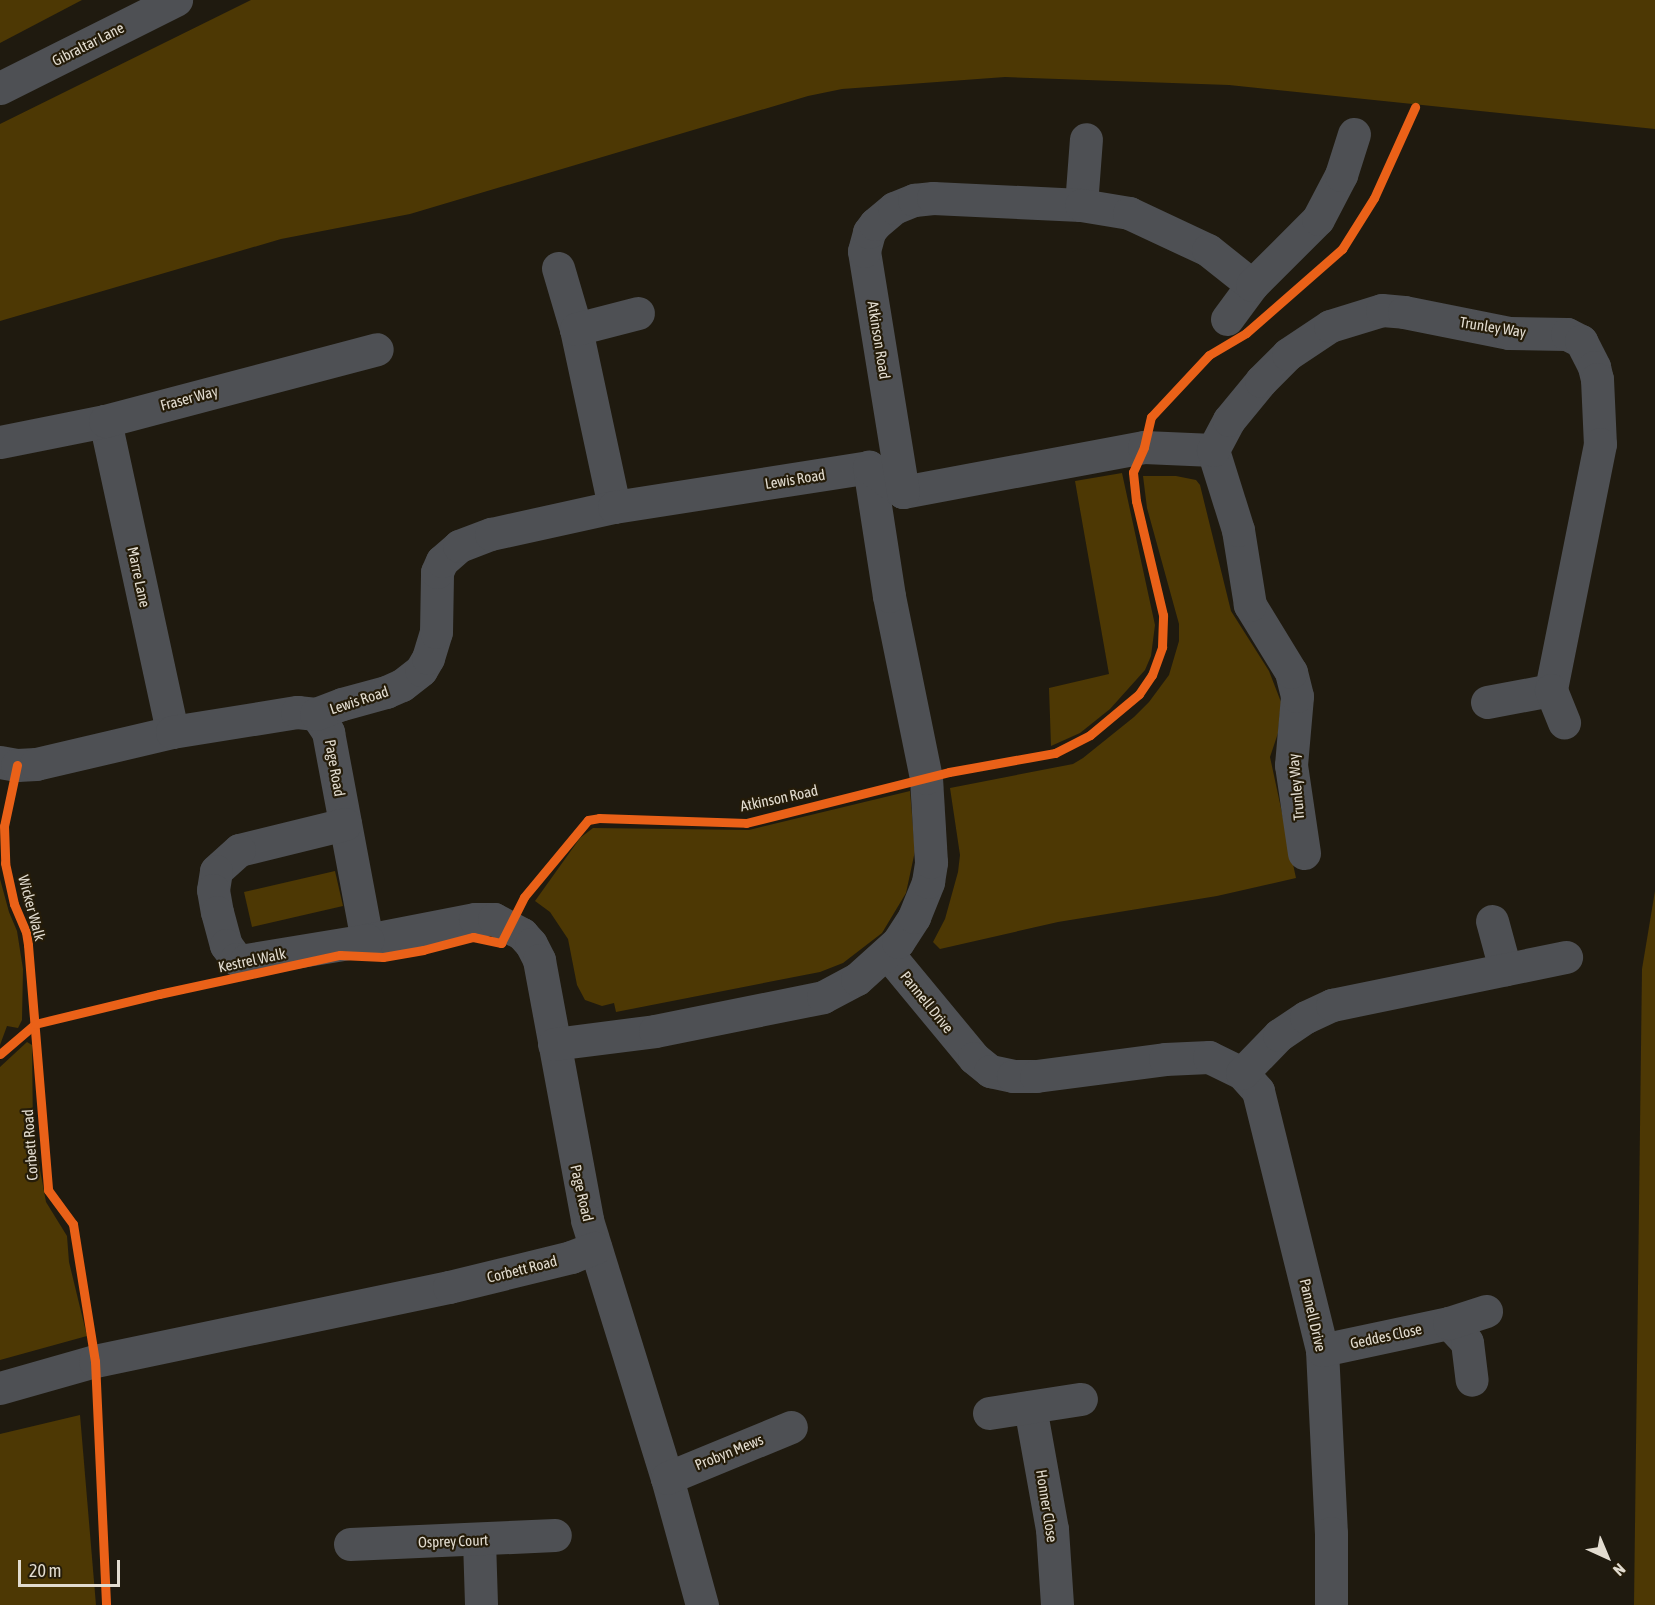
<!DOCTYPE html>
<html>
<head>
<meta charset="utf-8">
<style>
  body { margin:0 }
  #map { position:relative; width:1655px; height:1605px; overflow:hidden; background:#1f1a0f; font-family:"Asap Condensed",sans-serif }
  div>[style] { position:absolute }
  .green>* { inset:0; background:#4d3804 }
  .street>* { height:33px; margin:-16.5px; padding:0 16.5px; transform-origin:16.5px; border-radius:16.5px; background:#4e5054 }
  .cycleway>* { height:9px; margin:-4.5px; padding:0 4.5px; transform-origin:4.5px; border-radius:4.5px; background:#ea6118 }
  span { translate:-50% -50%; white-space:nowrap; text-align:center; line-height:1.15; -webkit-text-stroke:4.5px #251c09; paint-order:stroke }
  .street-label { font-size:15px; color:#e2dcd0 }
  .north { position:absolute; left:1577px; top:1527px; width:60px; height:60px; -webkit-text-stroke:4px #251c09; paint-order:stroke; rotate:136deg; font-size:16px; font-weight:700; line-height:24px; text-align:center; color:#e2dcd0 }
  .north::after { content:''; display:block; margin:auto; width:21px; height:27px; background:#e2dcd0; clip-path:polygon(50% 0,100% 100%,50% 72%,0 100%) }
  .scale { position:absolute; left:18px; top:1560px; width:102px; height:27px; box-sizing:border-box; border:3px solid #e2dcd0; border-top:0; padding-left:8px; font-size:18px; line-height:21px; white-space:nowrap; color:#e2dcd0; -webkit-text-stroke:4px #251c09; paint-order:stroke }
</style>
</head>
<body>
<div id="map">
  <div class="green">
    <div style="clip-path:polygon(0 0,82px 0,0 43px)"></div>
    <div style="clip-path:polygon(251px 0,1655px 0,1655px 129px,1229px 85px,1005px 77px,842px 89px,808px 96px,410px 214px,281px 239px,0 321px,0 124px)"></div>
    <div style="clip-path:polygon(1122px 473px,1155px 625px,1151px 656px,1145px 670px,1110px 709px,1080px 733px,1051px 746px,1049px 688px,1109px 674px,1075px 481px)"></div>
    <div style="clip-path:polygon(1143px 476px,1176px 476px,1196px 480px,1200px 485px,1231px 611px,1269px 671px,1281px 702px,1278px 733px,1270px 757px,1296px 878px,1217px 896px,1058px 922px,940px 949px,933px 942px,945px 919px,958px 872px,960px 855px,950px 788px,1073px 764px,1083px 758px,1134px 717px,1149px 702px,1169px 675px,1179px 641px,1179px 624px,1147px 508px)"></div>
    <div style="clip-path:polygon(910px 791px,915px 851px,906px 893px,882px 933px,843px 963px,820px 972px,616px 1012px,614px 1003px,602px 1006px,585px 1000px,577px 985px,568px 939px,550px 912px,535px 901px,580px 838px,593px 828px,749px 830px)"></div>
    <div style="clip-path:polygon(335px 871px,343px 906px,252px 927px,244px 892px)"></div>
    <div style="clip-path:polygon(0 879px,9px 912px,17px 931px,23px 969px,22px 1020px,18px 1028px,7px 1026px,0 1045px)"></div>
    <div style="clip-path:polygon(1655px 891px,1655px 1605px,1634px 1605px,1642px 969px)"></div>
    <div style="clip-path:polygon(27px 1042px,32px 1045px,33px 1132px,46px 1202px,67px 1236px,69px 1262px,87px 1336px,0 1360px,0 1067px)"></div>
    <div style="clip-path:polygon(80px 1415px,96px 1605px,0 1605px,0 1434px)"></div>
  </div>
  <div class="street">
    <div style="left:0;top:88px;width:197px;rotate:-26.6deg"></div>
    <div style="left:1081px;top:205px;width:66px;rotate:-85.7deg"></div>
    <div style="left:558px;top:268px;width:64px;rotate:73.6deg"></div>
    <div style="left:576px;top:329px;width:182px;rotate:77.9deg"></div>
    <div style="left:1227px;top:319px;width:42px;rotate:-53.7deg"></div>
    <div style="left:576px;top:329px;width:64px;rotate:-14.5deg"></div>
    <div style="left:105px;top:421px;width:318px;rotate:77.8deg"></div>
    <div style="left:0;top:442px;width:107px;rotate:-11.3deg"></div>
    <div style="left:105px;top:421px;width:281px;rotate:-14.8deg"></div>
    <div style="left:903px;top:492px;width:245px;rotate:-10.6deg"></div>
    <div style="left:1144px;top:447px;width:69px;rotate:2.5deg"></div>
    <div style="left:1487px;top:702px;width:65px;rotate:-10.6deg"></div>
    <div style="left:316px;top:714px;width:22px;rotate:56deg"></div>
    <div style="left:328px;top:732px;width:212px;rotate:79.4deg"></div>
    <div style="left:367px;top:940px;width:110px;rotate:-11deg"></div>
    <div style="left:475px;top:919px;width:19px"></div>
    <div style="left:494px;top:919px;width:32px;rotate:28deg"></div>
    <div style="left:522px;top:934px;width:13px;rotate:48deg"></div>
    <div style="left:531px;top:944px;width:18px;rotate:63deg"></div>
    <div style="left:539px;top:960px;width:264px;rotate:79.5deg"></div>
    <div style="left:587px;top:1220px;width:270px;rotate:72.8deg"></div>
    <div style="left:667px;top:1478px;width:132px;rotate:74.6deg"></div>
    <div style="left:0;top:762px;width:17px;rotate:10deg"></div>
    <div style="left:17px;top:765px;width:19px;rotate:-3deg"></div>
    <div style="left:36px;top:764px;width:140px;rotate:-13.2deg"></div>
    <div style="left:172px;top:732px;width:127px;rotate:-9.1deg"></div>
    <div style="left:297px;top:712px;width:19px;rotate:6deg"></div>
    <div style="left:316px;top:714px;width:28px;rotate:-21deg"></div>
    <div style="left:342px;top:704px;width:46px;rotate:-15.3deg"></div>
    <div style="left:386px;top:692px;width:17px;rotate:-24deg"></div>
    <div style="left:402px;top:685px;width:24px;rotate:-38deg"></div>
    <div style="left:421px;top:670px;width:14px;rotate:-60deg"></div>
    <div style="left:428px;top:658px;width:27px;rotate:-73deg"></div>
    <div style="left:436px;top:632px;width:60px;rotate:-89deg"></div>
    <div style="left:437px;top:572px;width:12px;rotate:-66deg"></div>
    <div style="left:442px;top:561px;width:23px;rotate:-41deg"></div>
    <div style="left:459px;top:546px;width:34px;rotate:-21deg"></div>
    <div style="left:491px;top:534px;width:126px;rotate:-12.4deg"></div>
    <div style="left:614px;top:507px;width:258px;rotate:-8.9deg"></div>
    <div style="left:345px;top:824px;width:109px;rotate:166.2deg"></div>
    <div style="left:239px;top:850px;width:31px;rotate:138deg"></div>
    <div style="left:216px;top:871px;width:19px;rotate:99deg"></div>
    <div style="left:213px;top:890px;width:22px;rotate:80deg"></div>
    <div style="left:217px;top:912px;width:34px;rotate:75deg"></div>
    <div style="left:226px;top:945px;width:17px;rotate:54deg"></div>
    <div style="left:236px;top:959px;width:10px;rotate:6deg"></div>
    <div style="left:246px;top:960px;width:123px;rotate:-9.4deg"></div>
    <div style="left:1304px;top:853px;width:89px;rotate:-98.4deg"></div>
    <div style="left:1291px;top:765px;width:69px;rotate:-85deg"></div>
    <div style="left:1297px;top:696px;width:25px;rotate:-104deg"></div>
    <div style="left:1291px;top:672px;width:79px;rotate:-121.5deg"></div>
    <div style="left:1250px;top:605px;width:76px;rotate:-99.1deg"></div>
    <div style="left:1238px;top:530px;width:84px;rotate:-107.4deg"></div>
    <div style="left:1213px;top:450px;width:34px;rotate:-62deg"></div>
    <div style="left:1229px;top:420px;width:50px;rotate:-50.6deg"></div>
    <div style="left:1261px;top:381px;width:38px;rotate:-45deg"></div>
    <div style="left:1288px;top:354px;width:50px;rotate:-33.7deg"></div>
    <div style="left:1330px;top:326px;width:54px;rotate:-17.1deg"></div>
    <div style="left:1382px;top:310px;width:22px;rotate:5deg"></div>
    <div style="left:1404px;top:312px;width:107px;rotate:11.3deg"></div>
    <div style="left:1509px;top:333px;width:58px;rotate:1deg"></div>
    <div style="left:1567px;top:334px;width:16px;rotate:27deg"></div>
    <div style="left:1581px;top:341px;width:29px;rotate:63deg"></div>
    <div style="left:1594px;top:367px;width:12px;rotate:76deg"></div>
    <div style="left:1597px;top:379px;width:65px;rotate:87.4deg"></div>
    <div style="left:1600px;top:444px;width:251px;rotate:101.3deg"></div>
    <div style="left:1551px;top:690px;width:35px;rotate:68deg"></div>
    <div style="left:1492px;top:921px;width:50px;rotate:74.8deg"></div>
    <div style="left:888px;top:954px;width:135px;rotate:50.4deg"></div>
    <div style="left:974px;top:1058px;width:21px;rotate:39deg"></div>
    <div style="left:990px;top:1071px;width:24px;rotate:12deg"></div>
    <div style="left:1013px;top:1076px;width:23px"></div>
    <div style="left:1036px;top:1076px;width:130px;rotate:-7.5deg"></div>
    <div style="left:1165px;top:1059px;width:44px;rotate:-2.6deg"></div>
    <div style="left:1209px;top:1057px;width:37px;rotate:26deg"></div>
    <div style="left:1242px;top:1073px;width:24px;rotate:48deg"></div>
    <div style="left:1258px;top:1091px;width:267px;rotate:76.1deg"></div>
    <div style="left:1322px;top:1350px;width:183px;rotate:87.2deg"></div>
    <div style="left:1331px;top:1533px;width:72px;rotate:90deg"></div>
    <div style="left:554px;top:1044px;width:102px;rotate:-7.3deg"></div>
    <div style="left:655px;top:1031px;width:171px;rotate:-11.4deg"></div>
    <div style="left:823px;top:997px;width:38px;rotate:-28deg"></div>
    <div style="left:857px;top:979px;width:55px;rotate:-42.1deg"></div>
    <div style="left:898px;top:942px;width:30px;rotate:-57deg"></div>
    <div style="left:914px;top:917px;width:38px;rotate:-68deg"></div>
    <div style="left:928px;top:882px;width:20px;rotate:-81deg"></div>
    <div style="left:931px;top:862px;width:84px;rotate:-93.4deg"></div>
    <div style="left:926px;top:778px;width:186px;rotate:-101.5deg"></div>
    <div style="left:889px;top:596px;width:131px;rotate:-98.8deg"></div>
    <div style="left:869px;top:467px;width:42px;rotate:36.3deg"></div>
    <div style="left:903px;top:492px;width:244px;rotate:-99.2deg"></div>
    <div style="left:864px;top:251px;width:20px;rotate:-75deg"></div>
    <div style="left:869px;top:232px;width:10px;rotate:-53deg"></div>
    <div style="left:875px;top:224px;width:25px;rotate:-40deg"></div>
    <div style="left:894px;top:208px;width:22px;rotate:-22deg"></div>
    <div style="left:914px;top:200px;width:19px;rotate:-6deg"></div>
    <div style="left:933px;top:198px;width:148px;rotate:2.7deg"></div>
    <div style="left:1081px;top:205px;width:49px;rotate:9.5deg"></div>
    <div style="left:1129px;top:213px;width:87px;rotate:25.1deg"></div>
    <div style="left:1208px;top:250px;width:56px;rotate:38.5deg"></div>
    <div style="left:1252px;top:285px;width:93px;rotate:-45deg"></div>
    <div style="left:1318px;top:219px;width:50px;rotate:-62.4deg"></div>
    <div style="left:1341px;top:175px;width:43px;rotate:-72.4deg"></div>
    <div style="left:1242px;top:1073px;width:53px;rotate:-45.8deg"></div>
    <div style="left:1279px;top:1035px;width:32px;rotate:-34deg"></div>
    <div style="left:1306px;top:1017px;width:29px;rotate:-25deg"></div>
    <div style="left:1332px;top:1005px;width:239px;rotate:-11.6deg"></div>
    <div style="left:1449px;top:1323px;width:26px;rotate:47deg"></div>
    <div style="left:1467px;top:1342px;width:38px;rotate:83deg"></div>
    <div style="left:1322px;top:1350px;width:130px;rotate:-12deg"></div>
    <div style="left:1449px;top:1323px;width:39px;rotate:-18deg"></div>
    <div style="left:0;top:1388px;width:99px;rotate:-15.9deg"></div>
    <div style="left:95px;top:1361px;width:362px;rotate:-11.8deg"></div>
    <div style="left:449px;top:1287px;width:126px;rotate:-13.8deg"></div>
    <div style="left:571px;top:1257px;width:26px;rotate:-21deg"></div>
    <div style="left:1030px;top:1407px;width:124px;rotate:79.8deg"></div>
    <div style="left:1052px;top:1529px;width:76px;rotate:86.2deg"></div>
    <div style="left:989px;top:1413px;width:93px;rotate:-8.7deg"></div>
    <div style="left:667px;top:1478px;width:134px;rotate:-22.4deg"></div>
    <div style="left:479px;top:1540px;width:65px;rotate:88.2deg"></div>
    <div style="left:350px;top:1544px;width:205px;rotate:-2.5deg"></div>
  </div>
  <div class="cycleway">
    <div style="left:17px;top:765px;width:62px;rotate:102deg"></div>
    <div style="left:4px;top:826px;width:37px;rotate:88deg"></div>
    <div style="left:5px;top:863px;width:42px;rotate:77.6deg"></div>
    <div style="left:14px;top:904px;width:30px;rotate:67deg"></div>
    <div style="left:26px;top:932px;width:13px;rotate:81deg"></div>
    <div style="left:28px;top:945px;width:246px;rotate:85.3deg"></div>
    <div style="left:48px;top:1190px;width:42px;rotate:53.7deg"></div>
    <div style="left:73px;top:1224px;width:139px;rotate:80.9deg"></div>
    <div style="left:95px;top:1361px;width:244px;rotate:87.4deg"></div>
    <div style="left:0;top:1054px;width:46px;rotate:-40.6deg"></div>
    <div style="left:35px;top:1024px;width:128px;rotate:-13.6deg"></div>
    <div style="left:159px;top:994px;width:185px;rotate:-12.2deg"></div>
    <div style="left:340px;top:955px;width:43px;rotate:2.7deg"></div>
    <div style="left:383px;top:957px;width:41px;rotate:-9.9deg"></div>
    <div style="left:423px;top:950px;width:52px;rotate:-14.6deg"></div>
    <div style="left:473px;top:937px;width:29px;rotate:12deg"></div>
    <div style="left:501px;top:943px;width:51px;rotate:-63.4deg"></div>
    <div style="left:524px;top:897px;width:100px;rotate:-50.3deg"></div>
    <div style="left:588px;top:820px;width:11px;rotate:-10deg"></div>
    <div style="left:599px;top:818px;width:147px;rotate:1.9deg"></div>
    <div style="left:746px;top:823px;width:209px;rotate:-14.1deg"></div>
    <div style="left:949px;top:772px;width:108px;rotate:-10.2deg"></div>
    <div style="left:1055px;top:753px;width:39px;rotate:-27deg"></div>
    <div style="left:1090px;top:735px;width:64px;rotate:-39.9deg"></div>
    <div style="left:1139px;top:694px;width:23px;rotate:-56deg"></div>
    <div style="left:1152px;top:675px;width:30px;rotate:-70deg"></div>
    <div style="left:1162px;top:647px;width:32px;rotate:-88deg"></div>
    <div style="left:1163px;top:615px;width:117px;rotate:-103.3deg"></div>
    <div style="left:1136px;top:501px;width:29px;rotate:-96deg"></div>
    <div style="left:1133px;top:472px;width:27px;rotate:-66deg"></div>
    <div style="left:1144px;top:447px;width:31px;rotate:-77deg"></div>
    <div style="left:1151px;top:417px;width:85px;rotate:-46.9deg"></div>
    <div style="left:1209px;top:355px;width:43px;rotate:-30.7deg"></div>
    <div style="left:1246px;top:333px;width:128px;rotate:-41.2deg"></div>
    <div style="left:1342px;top:249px;width:60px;rotate:-57.9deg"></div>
    <div style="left:1374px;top:198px;width:100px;rotate:-65.7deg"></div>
  </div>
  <div class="street-label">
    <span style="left:88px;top:44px;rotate:-27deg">Gibraltar Lane</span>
    <span style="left:1493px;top:327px;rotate:9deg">Trunley Way</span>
    <span style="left:879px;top:340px;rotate:81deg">Atkinson Road</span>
    <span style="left:189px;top:398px;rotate:-15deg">Fraser Way</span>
    <span style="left:795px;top:479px;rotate:-9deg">Lewis Road</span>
    <span style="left:139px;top:577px;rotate:78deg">Marre Lane</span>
    <span style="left:359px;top:700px;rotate:-18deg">Lewis Road</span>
    <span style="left:335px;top:768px;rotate:80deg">Page Road</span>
    <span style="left:1296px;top:787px;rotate:-95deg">Trunley Way</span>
    <span style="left:779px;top:798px;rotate:-12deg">Atkinson Road</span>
    <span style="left:32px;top:908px;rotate:75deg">Wicker Walk</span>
    <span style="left:252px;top:960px;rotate:-12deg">Kestrel Walk</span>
    <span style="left:927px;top:1002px;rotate:51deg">Pannell Drive</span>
    <span style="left:30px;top:1145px;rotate:-94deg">Corbett Road</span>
    <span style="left:582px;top:1193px;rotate:77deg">Page Road</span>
    <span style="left:522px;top:1269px;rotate:-14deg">Corbett Road</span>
    <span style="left:1313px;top:1315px;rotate:77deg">Pannell Drive</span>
    <span style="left:1386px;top:1336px;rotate:-12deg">Geddes Close</span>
    <span style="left:729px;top:1452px;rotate:-22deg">Probyn Mews</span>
    <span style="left:1047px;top:1506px;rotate:81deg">Honner Close</span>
    <span style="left:453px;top:1541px;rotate:-2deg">Osprey Court</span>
  </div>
  <div class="north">N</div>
  <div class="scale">20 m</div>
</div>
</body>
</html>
